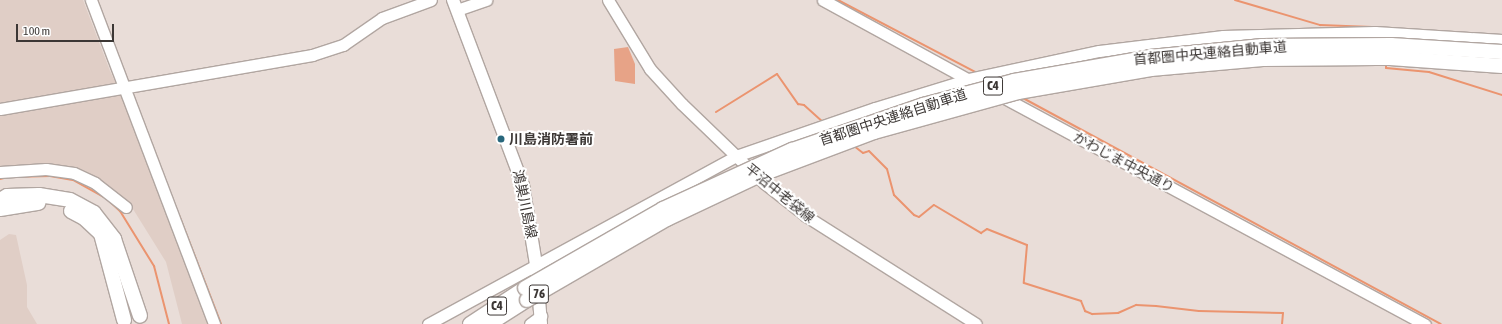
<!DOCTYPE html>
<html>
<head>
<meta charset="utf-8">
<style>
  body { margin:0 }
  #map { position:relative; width:1502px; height:324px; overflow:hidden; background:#e9ddd8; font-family:"Asap Condensed","Noto Sans JP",sans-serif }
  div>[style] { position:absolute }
  .built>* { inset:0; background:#e0cec6 }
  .green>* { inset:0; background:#e7a387 }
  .stream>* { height:2px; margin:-1px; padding:0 1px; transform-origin:1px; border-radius:1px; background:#eb946f }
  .roads { filter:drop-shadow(1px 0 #b1a6a1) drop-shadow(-1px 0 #b1a6a1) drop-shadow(0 1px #b1a6a1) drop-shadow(0 -1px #b1a6a1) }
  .secondary>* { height:11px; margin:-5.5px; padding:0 5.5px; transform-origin:5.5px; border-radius:5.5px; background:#fff }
  .primary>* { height:12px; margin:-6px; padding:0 6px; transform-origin:6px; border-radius:6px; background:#fff }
  .highway>* { height:14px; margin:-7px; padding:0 7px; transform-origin:7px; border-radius:7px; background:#fff }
  .bridges { filter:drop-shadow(1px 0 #b1a6a1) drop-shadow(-1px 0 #b1a6a1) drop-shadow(0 1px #b1a6a1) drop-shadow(0 -1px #b1a6a1) }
  .highway-bridge>* { height:14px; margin:-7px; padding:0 7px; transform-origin:7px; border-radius:7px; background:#fff }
  .dots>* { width:11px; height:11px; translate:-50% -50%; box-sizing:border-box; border:2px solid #fff; border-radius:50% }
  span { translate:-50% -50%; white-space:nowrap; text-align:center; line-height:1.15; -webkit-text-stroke:4px #fff; paint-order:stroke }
  .shield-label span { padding:1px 3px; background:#fff; border:1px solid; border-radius:3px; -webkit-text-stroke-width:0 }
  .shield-label { font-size:13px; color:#3c3735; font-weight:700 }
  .street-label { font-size:14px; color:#3c3735 }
  .poi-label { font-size:14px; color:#3c3735; font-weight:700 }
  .left { translate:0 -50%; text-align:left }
  .scale { position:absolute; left:16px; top:24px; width:98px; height:18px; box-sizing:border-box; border:2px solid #3c3735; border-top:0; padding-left:5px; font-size:12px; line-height:14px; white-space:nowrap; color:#3c3735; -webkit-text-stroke:3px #fff; paint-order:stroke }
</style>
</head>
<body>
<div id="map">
  <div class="built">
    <div style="clip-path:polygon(0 0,83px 0,110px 71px,126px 104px,211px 324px,182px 324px,166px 262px,128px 201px,104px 182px,72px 167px,0 169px)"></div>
    <div style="clip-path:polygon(9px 234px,16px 235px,27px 285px,27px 307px,37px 324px,0 324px,0 240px)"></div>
  </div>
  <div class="green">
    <div style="clip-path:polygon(628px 47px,635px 64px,635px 84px,615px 81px,614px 49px)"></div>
  </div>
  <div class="stream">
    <div style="left:838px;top:0;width:157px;rotate:27.7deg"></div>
    <div style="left:1235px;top:0;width:89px;rotate:16.4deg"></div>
    <div style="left:1320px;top:25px;width:52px;rotate:2.2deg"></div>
    <div style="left:1386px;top:63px;width:5px;rotate:90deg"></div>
    <div style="left:1386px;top:68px;width:43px;rotate:5.3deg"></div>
    <div style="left:1429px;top:72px;width:77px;rotate:17.5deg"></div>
    <div style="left:1021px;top:97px;width:477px;rotate:28.4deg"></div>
    <div style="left:716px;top:112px;width:72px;rotate:-31.9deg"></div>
    <div style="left:777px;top:74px;width:37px;rotate:55deg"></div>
    <div style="left:798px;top:104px;width:6px;rotate:9deg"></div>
    <div style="left:804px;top:105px;width:25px;rotate:42deg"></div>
    <div style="left:854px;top:146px;width:11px;rotate:38deg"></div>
    <div style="left:863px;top:153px;width:6px;rotate:-18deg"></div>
    <div style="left:869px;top:151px;width:25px;rotate:45deg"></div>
    <div style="left:887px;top:169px;width:27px;rotate:75deg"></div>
    <div style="left:894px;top:195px;width:28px;rotate:45deg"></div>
    <div style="left:914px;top:215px;width:5px;rotate:22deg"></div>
    <div style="left:919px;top:217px;width:19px;rotate:-39deg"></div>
    <div style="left:934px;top:205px;width:55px;rotate:30.8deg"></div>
    <div style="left:981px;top:233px;width:7px;rotate:-34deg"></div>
    <div style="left:987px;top:229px;width:43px;rotate:21.8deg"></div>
    <div style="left:1027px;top:245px;width:38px;rotate:95deg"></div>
    <div style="left:1024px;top:283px;width:60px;rotate:17.5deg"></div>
    <div style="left:1081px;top:301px;width:11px;rotate:68deg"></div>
    <div style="left:1085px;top:311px;width:8px;rotate:23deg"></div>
    <div style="left:1092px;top:314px;width:26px;rotate:-2deg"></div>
    <div style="left:1118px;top:313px;width:20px;rotate:-24deg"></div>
    <div style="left:1136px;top:305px;width:20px;rotate:3deg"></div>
    <div style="left:1156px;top:306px;width:43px;rotate:6.6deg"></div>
    <div style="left:1199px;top:311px;width:84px;rotate:1.4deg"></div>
    <div style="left:1283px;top:313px;width:11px;rotate:95deg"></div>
    <div style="left:10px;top:177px;width:40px;rotate:-1.4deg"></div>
    <div style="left:50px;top:176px;width:23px;rotate:10deg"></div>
    <div style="left:73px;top:180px;width:39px;rotate:29deg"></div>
    <div style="left:107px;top:199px;width:18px;rotate:43deg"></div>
    <div style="left:120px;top:211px;width:65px;rotate:58.3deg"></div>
    <div style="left:154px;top:266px;width:60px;rotate:75.5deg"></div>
    <div style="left:0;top:179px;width:4px;rotate:-14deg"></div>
    <div style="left:179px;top:215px;width:117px;rotate:68.9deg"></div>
  </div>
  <div class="roads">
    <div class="secondary">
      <div style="left:91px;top:0;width:347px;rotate:69.2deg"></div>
      <div style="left:608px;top:0;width:81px;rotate:58.7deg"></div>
      <div style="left:650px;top:69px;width:47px;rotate:47.6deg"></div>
      <div style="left:682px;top:104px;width:114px;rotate:43.9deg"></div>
      <div style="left:764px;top:183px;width:53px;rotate:38.2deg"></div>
      <div style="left:806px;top:216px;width:201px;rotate:32.4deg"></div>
      <div style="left:823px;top:0;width:169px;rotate:28.7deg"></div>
      <div style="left:457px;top:10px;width:31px;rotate:-19deg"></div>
      <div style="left:997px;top:94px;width:486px;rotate:28.3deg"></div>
      <div style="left:0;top:109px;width:317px;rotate:-9.8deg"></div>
      <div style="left:312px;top:55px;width:33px;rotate:-18deg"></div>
      <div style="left:343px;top:45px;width:47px;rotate:-34.7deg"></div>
      <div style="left:382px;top:18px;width:52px;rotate:-20.2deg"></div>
      <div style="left:0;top:172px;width:46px;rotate:-3.7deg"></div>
      <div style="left:46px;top:169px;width:28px;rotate:8deg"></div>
      <div style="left:74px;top:173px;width:23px;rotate:25deg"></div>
      <div style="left:95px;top:183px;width:39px;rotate:38deg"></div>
      <div style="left:428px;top:324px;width:351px;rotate:-28.6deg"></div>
      <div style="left:736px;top:156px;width:147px;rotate:-19.1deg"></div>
      <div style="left:875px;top:108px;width:98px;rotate:-17.1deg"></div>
      <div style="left:969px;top:79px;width:133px;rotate:-12.2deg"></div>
      <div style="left:1099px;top:51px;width:125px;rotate:-6.9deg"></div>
      <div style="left:1223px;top:36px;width:152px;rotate:-1.5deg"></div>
      <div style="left:1375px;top:32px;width:127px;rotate:3.6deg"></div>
      <div style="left:530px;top:324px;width:14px;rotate:-36deg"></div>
    </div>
    <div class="primary">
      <div style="left:453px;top:0;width:198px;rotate:69.3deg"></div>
      <div style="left:523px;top:185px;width:80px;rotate:80.7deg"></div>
      <div style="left:536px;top:264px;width:60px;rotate:85.2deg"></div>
    </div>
    <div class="highway">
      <div style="left:0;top:200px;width:8px;rotate:-30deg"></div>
      <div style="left:7px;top:196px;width:32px;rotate:-2deg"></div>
      <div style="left:39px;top:195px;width:31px;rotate:9deg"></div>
      <div style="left:70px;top:200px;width:27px;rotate:28deg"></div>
      <div style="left:94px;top:213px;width:33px;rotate:52deg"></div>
      <div style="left:114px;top:239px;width:81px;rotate:71.3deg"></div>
      <div style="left:0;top:209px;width:39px;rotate:-9deg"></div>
      <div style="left:71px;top:211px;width:15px;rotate:28deg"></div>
      <div style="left:84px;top:218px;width:23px;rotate:43deg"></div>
      <div style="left:101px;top:234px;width:89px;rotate:75deg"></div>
      <div style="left:470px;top:324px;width:66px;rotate:-33.2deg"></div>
      <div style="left:489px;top:324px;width:45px;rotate:-32.3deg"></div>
    </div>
  </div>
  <div class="bridges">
    <div class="highway-bridge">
      <div style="left:525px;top:288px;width:159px;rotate:-29.8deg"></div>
      <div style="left:663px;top:209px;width:142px;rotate:-24.6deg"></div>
      <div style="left:792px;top:150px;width:139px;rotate:-19deg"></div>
      <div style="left:923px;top:105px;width:94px;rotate:-14.8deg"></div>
      <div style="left:1014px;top:81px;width:138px;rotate:-10deg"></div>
      <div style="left:1150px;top:57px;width:113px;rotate:-5.6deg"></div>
      <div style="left:1262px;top:46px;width:129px;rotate:-0.4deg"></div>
      <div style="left:1391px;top:45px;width:111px;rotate:3.6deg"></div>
      <div style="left:527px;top:300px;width:162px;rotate:-30.1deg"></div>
      <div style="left:667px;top:219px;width:103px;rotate:-25.3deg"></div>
      <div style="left:760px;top:175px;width:122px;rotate:-20.7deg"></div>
      <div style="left:874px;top:132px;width:149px;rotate:-15.5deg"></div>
      <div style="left:1018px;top:92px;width:135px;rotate:-9.8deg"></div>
      <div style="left:1151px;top:69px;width:112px;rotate:-5.1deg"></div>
      <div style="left:1263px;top:59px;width:127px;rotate:-0.5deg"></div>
      <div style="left:1390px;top:58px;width:112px;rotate:4.1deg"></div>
    </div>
  </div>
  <div class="dots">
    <div style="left:501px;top:139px;background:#28677c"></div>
  </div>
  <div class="shield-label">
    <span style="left:993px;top:86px">C4</span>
    <span style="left:539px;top:294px">76</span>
    <span style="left:497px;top:306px">C4</span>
  </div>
  <div class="street-label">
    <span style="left:1210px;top:53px;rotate:-5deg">首都圏中央連絡自動車道</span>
    <span style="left:893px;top:117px;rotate:-18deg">首都圏中央連絡自動車道</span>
    <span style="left:1124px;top:162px;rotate:28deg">かわじま中央通り</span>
    <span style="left:780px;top:193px;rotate:39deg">平沼中老袋線</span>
    <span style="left:525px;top:204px;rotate:78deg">鴻巣川島線</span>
  </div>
  <div class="poi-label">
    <span class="left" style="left:509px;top:139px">川島消防署前</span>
  </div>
  <div class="scale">100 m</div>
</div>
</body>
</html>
